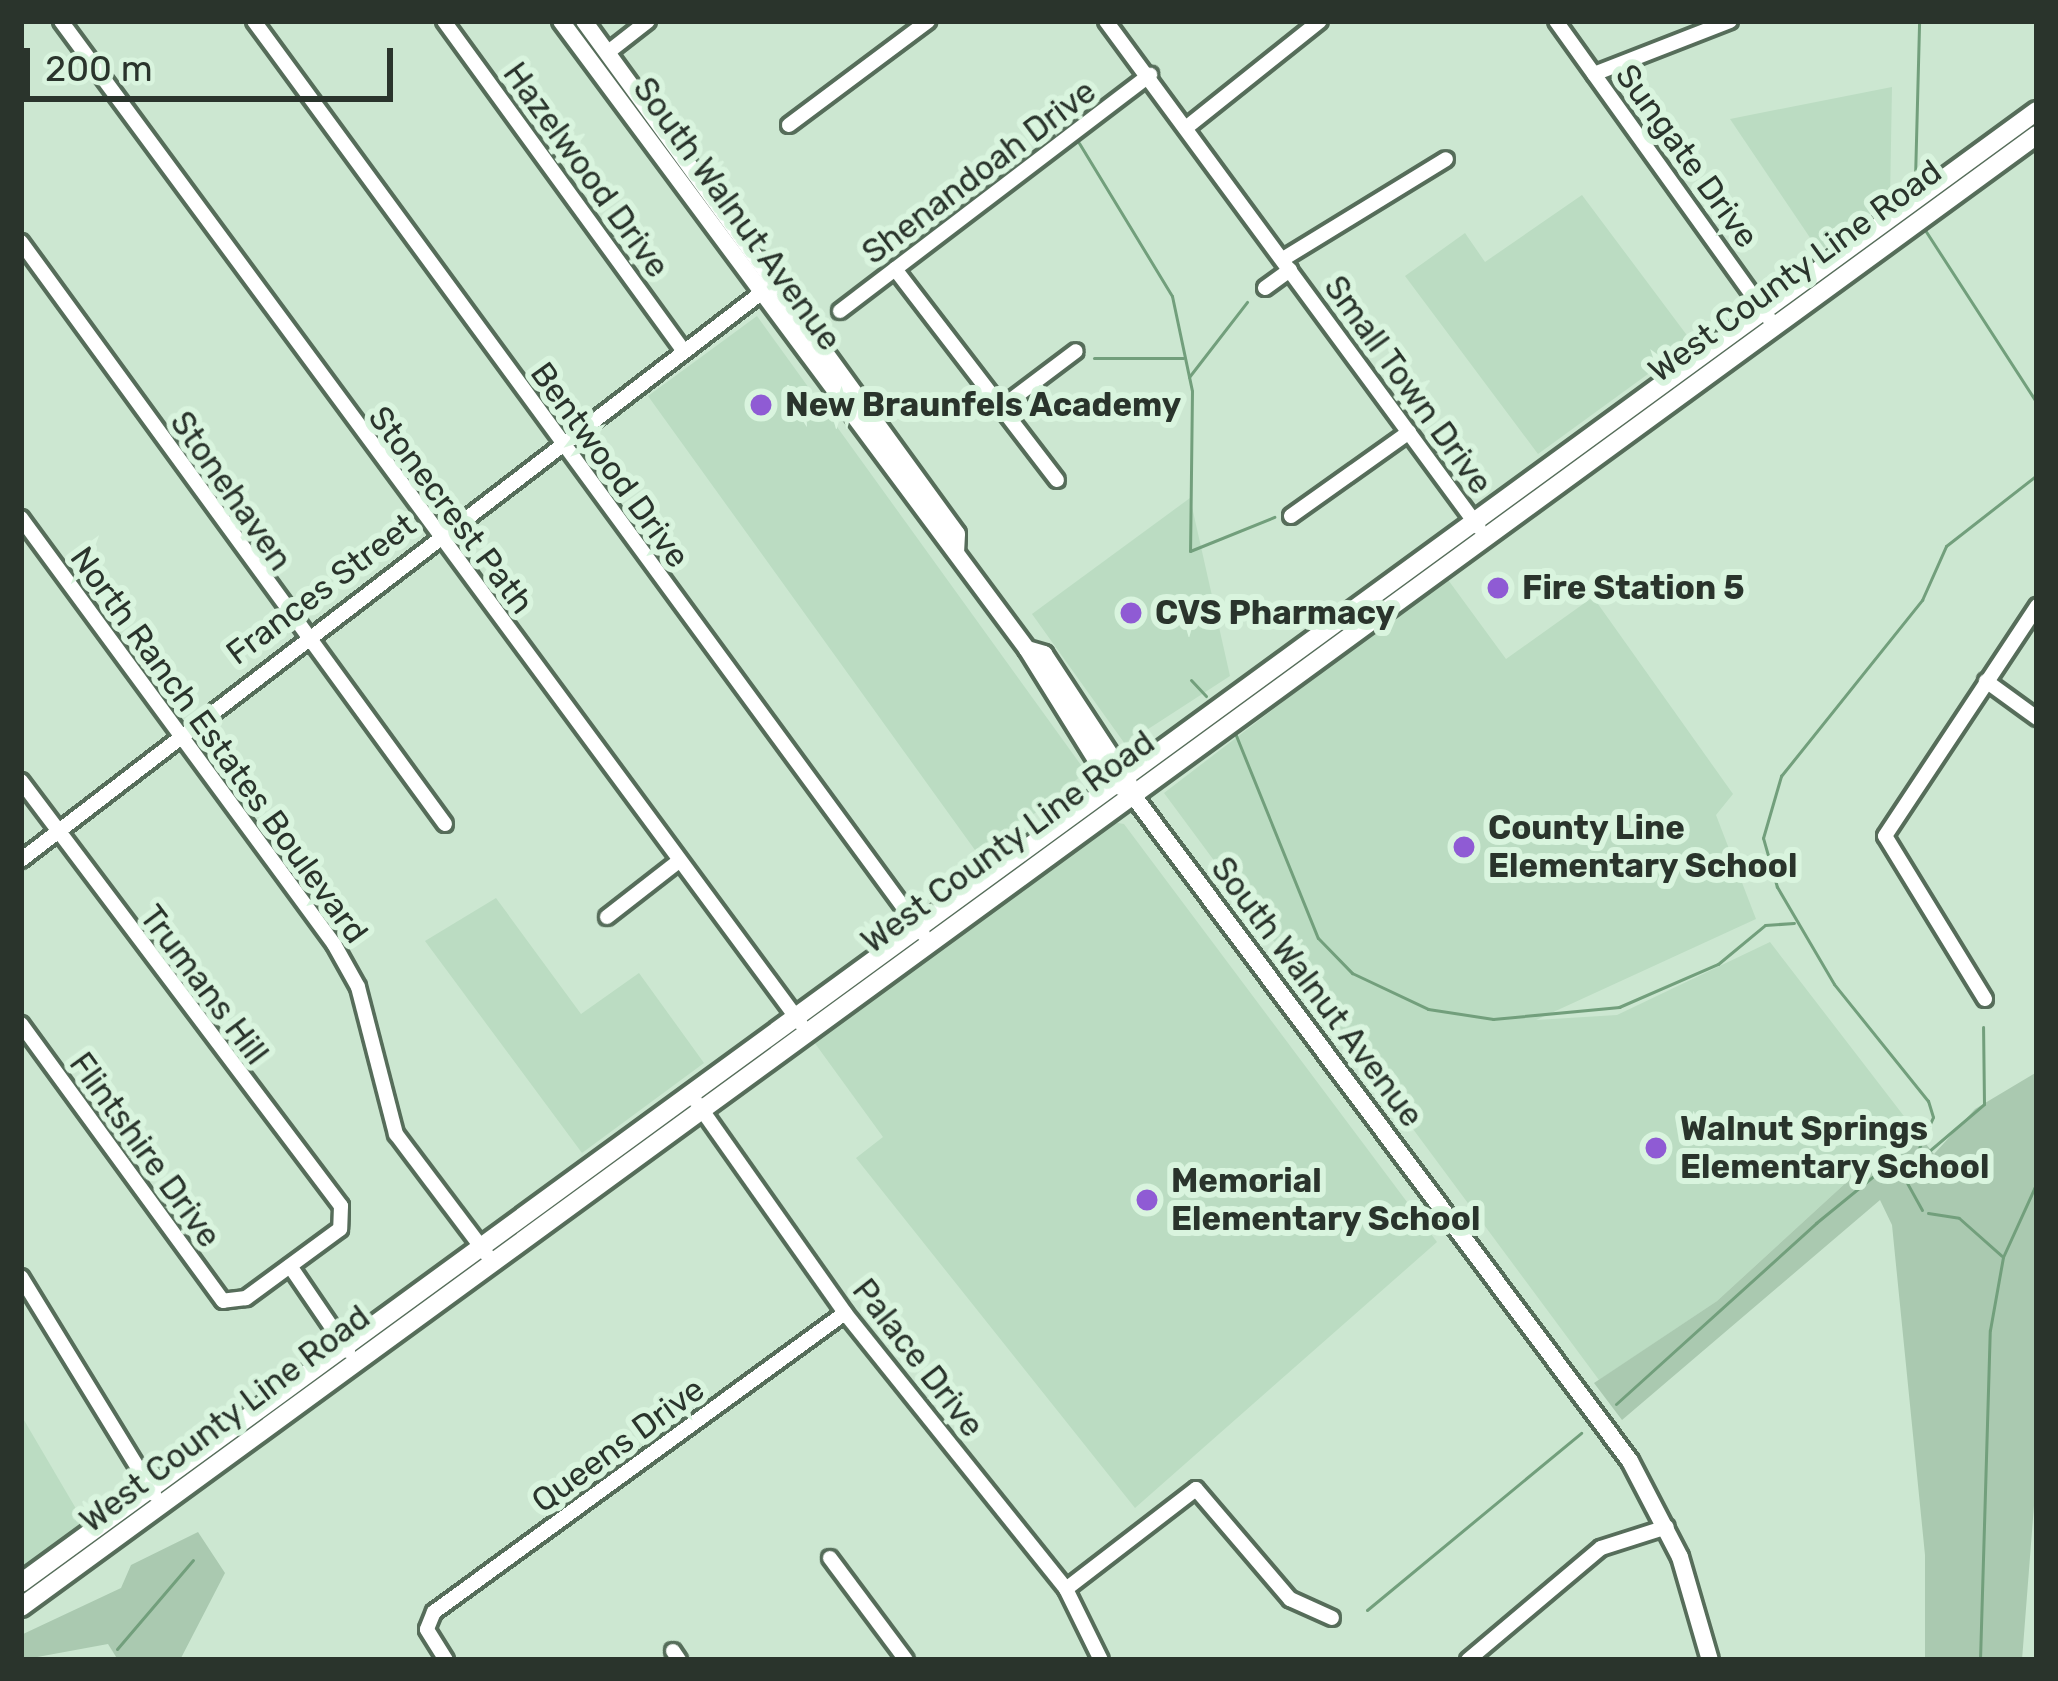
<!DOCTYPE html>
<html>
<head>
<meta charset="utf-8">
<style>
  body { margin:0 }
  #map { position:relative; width:2058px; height:1681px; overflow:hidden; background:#cce7d1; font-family:Rubik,sans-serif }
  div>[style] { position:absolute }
  .built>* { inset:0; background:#bbdcc2 }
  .green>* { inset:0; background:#aac9b0 }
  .stream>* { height:3px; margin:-1.5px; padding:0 1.5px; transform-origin:1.5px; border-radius:1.5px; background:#729f7c }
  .roads { filter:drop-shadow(3px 0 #566d5a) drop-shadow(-3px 0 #566d5a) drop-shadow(0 3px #566d5a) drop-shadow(0 -3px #566d5a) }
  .minor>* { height:14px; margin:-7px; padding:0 7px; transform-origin:7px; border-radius:7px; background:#fff }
  .tertiary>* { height:16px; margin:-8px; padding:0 8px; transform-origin:8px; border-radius:8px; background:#fff }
  .secondary>* { height:18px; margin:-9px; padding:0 9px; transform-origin:9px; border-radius:9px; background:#fff }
  .dots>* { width:33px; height:33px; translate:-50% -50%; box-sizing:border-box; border:6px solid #d9f4de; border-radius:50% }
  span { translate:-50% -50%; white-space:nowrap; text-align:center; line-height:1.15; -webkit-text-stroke:12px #d9f4de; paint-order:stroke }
  .street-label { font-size:33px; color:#2a342c }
  .poi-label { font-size:33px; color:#2a342c; font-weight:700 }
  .left { translate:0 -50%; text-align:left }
  .frame { position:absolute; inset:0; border:24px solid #2a342c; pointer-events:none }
  .scale { position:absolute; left:24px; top:48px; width:369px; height:54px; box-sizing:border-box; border:6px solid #2a342c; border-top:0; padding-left:15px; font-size:36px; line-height:42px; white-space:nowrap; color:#2a342c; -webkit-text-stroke:9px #d9f4de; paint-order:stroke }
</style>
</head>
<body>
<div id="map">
  <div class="built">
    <div style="clip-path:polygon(1892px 87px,1890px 199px,1819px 251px,1730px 119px)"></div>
    <div style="clip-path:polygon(1582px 195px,1692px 342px,1538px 454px,1405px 276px,1465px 233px,1485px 262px)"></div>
    <div style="clip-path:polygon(757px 316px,1086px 772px,980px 857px,648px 396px)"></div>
    <div style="clip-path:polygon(1190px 498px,1230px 676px,1125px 744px,1032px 614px)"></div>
    <div style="clip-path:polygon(1446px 577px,1506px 659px,1593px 597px,1733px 794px,1716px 815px,1756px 919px,1536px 1020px,1617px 1015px,1770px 942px,1910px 1124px,1717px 1301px,1599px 1380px,1164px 793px)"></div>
    <div style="clip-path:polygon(1112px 822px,1124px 824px,1437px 1242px,1135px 1508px,856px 1158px,883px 1137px,814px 1042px)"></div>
    <div style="clip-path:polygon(496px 898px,581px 1014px,639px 973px,704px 1063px,582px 1153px,425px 941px)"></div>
    <div style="clip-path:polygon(21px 1415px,85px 1524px,21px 1571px)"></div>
  </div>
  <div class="green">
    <div style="clip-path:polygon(2037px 1072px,2037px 1467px,2022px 1660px,1925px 1660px,1925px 1555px,1892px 1225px,1880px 1200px,1622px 1420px,1594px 1383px,1717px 1301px,1910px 1124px,1934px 1154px,1975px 1109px)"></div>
    <div style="clip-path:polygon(198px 1532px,225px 1573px,180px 1660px,118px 1660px,108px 1644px,21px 1660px,21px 1635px,121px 1588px,131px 1565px)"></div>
  </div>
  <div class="stream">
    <div style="left:1079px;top:143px;width:179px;rotate:58.7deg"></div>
    <div style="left:1172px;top:296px;width:97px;rotate:78.1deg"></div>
    <div style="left:1192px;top:391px;width:160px;rotate:90.7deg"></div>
    <div style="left:1190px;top:551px;width:91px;rotate:-22deg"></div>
    <div style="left:1915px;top:179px;width:158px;rotate:-88.5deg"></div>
    <div style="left:1925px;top:230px;width:206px;rotate:57.1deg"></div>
    <div style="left:1094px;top:358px;width:89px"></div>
    <div style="left:1189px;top:377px;width:95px;rotate:-52.3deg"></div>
    <div style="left:1191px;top:680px;width:22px;rotate:47deg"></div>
    <div style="left:1235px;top:733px;width:221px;rotate:68deg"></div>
    <div style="left:1318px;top:938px;width:49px;rotate:45.8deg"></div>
    <div style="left:1352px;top:973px;width:84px;rotate:25.3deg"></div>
    <div style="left:1428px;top:1009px;width:66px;rotate:8.7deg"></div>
    <div style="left:1493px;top:1019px;width:127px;rotate:-5.4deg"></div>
    <div style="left:1619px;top:1007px;width:108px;rotate:-23.5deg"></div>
    <div style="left:1718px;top:964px;width:61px;rotate:-39.7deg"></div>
    <div style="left:1765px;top:925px;width:29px;rotate:-4deg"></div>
    <div style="left:1908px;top:1169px;width:100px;rotate:-40.5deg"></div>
    <div style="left:1984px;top:1104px;width:77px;rotate:-90.7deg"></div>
    <div style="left:1922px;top:1210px;width:35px;rotate:-119deg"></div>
    <div style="left:1905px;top:1179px;width:68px;rotate:-65.7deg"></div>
    <div style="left:1933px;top:1117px;width:17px;rotate:-107deg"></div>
    <div style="left:1928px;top:1101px;width:150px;rotate:-128.8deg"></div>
    <div style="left:1834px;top:984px;width:113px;rotate:-120.4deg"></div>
    <div style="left:1777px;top:887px;width:51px;rotate:-105.9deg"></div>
    <div style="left:1763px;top:838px;width:65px;rotate:-73.8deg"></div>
    <div style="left:1781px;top:776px;width:226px;rotate:-51.3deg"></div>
    <div style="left:1922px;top:600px;width:59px;rotate:-66deg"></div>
    <div style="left:1946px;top:546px;width:115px;rotate:-38deg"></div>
    <div style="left:1928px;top:1213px;width:31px;rotate:9deg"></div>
    <div style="left:1959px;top:1218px;width:57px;rotate:41.5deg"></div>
    <div style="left:1616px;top:1404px;width:270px;rotate:-42.1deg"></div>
    <div style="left:1816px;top:1223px;width:84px;rotate:-39.2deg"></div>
    <div style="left:1881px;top:1170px;width:29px;rotate:-18deg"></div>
    <div style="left:1367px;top:1610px;width:278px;rotate:-39.6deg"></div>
    <div style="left:117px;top:1649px;width:117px;rotate:-49.5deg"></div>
    <div style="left:1980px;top:1660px;width:330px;rotate:-88.3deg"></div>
    <div style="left:1990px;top:1330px;width:74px;rotate:-79.9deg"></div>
    <div style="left:2003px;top:1257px;width:82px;rotate:-65.6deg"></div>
  </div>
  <div class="roads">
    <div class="minor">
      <div style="left:61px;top:21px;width:1246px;rotate:53.58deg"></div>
      <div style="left:254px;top:21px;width:1132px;rotate:53.77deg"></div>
      <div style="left:444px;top:21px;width:407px;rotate:54deg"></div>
      <div style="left:1106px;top:21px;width:629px;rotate:53.66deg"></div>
      <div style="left:1556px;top:21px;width:373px;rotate:54.4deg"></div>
      <div style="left:607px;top:53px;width:52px;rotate:-38deg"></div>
      <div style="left:1594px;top:74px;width:146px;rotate:-21.3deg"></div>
      <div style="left:789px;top:125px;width:174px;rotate:-36.8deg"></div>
      <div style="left:1187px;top:127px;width:170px;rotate:-38.6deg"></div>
      <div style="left:21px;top:242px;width:720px;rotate:53.93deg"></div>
      <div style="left:1283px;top:259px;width:191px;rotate:-31.5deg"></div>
      <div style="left:895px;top:269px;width:266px;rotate:52.5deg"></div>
      <div style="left:1265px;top:288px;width:31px;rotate:-36deg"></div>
      <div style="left:840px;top:311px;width:390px;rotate:-37.3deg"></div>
      <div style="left:999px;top:409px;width:96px;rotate:-37deg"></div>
      <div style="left:1291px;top:516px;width:145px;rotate:-35.4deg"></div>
      <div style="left:21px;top:518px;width:529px;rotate:53.69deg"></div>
      <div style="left:334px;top:944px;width:49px;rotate:60.8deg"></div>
      <div style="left:358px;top:987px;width:152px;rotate:75.5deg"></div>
      <div style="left:396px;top:1134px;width:158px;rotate:53deg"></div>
      <div style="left:1986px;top:681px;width:63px;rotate:36deg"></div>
      <div style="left:21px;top:781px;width:532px;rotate:53.02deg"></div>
      <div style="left:341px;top:1206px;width:23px;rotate:92deg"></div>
      <div style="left:340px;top:1229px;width:117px;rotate:143.7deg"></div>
      <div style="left:246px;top:1298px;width:23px;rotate:173deg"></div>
      <div style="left:223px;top:1301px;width:343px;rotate:-126.1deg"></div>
      <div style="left:21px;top:860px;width:944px;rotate:-37.46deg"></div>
      <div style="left:607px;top:917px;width:91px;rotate:-37.9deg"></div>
      <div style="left:1985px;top:999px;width:191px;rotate:-121.5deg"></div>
      <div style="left:1885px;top:836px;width:276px;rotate:-56.5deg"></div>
      <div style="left:697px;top:1103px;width:257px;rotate:54.8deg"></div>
      <div style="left:845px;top:1313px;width:354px;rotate:51.3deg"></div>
      <div style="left:1066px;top:1589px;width:79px;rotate:63.8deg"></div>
      <div style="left:290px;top:1266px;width:103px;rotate:55.7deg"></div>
      <div style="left:21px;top:1277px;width:255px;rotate:58.5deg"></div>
      <div style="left:830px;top:1558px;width:127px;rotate:53.3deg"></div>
      <div style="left:1066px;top:1589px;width:164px;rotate:-37.6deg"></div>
      <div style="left:1196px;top:1489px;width:145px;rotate:49.5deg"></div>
      <div style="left:1290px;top:1599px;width:46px;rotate:24.3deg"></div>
      <div style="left:673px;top:1651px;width:11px;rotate:56deg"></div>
      <div style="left:446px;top:1660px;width:36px;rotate:-122deg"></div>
      <div style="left:427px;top:1629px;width:18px;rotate:-68deg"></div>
      <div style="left:434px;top:1612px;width:508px;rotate:-36.04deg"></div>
      <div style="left:1468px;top:1660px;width:174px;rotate:-40.1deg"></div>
      <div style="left:1601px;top:1548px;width:69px;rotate:-17.7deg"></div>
    </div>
    <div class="tertiary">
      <div style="left:561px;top:21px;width:782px;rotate:53.42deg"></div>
      <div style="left:1027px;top:649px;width:159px;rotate:58.1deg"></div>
      <div style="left:1111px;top:784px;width:19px;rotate:18deg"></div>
      <div style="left:1129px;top:790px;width:837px;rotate:53.25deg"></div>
      <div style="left:1630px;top:1461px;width:108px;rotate:62.5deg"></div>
      <div style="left:1680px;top:1557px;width:107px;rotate:73.8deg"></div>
      <div style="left:584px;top:21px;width:634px;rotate:53.98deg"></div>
      <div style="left:957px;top:534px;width:18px;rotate:93deg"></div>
      <div style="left:1027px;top:649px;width:18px;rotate:16deg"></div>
      <div style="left:1044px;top:654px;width:154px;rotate:56.6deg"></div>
    </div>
    <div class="secondary">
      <div style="left:21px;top:1583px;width:2496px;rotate:-36.14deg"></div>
      <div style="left:21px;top:1607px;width:2496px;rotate:-36.14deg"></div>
    </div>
  </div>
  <div class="dots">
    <div style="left:761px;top:405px;background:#8f5bd4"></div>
    <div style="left:1498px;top:588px;background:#8f5bd4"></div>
    <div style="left:1131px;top:613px;background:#8f5bd4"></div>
    <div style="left:1464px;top:847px;background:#8f5bd4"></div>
    <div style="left:1656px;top:1148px;background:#8f5bd4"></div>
    <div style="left:1147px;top:1200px;background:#8f5bd4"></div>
  </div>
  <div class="street-label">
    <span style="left:1687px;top:156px;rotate:54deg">Sungate Drive</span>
    <span style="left:586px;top:170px;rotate:54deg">Hazelwood Drive</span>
    <span style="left:979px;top:172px;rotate:-37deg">Shenandoah Drive</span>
    <span style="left:737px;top:214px;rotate:54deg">South Walnut Avenue</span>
    <span style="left:1795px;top:271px;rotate:-36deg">West County Line Road</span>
    <span style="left:1408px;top:385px;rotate:54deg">Small Town Drive</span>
    <span style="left:610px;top:465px;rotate:54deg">Bentwood Drive</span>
    <span style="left:231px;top:491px;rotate:55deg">Stonehaven</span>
    <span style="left:451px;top:510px;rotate:53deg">Stonecrest Path</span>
    <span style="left:321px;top:589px;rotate:-37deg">Frances Street</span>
    <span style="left:219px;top:745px;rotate:54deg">North Ranch Estates Boulevard</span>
    <span style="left:1008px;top:842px;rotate:-36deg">West County Line Road</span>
    <span style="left:204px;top:985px;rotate:53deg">Trumans Hill</span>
    <span style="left:1317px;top:992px;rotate:53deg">South Walnut Avenue</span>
    <span style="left:145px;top:1150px;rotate:54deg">Flintshire Drive</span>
    <span style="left:918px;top:1358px;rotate:52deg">Palace Drive</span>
    <span style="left:225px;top:1419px;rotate:-37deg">West County Line Road</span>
    <span style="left:618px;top:1445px;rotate:-36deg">Queens Drive</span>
  </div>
  <div class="poi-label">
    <span class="left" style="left:785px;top:405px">New Braunfels Academy</span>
    <span class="left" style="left:1522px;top:588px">Fire Station 5</span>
    <span class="left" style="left:1155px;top:613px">CVS Pharmacy</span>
    <span class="left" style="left:1488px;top:847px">County Line<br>Elementary School</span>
    <span class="left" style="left:1680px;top:1148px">Walnut Springs<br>Elementary School</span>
    <span class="left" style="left:1171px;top:1200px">Memorial<br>Elementary School</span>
  </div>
  <div class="frame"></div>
  <div class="scale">200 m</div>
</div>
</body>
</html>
